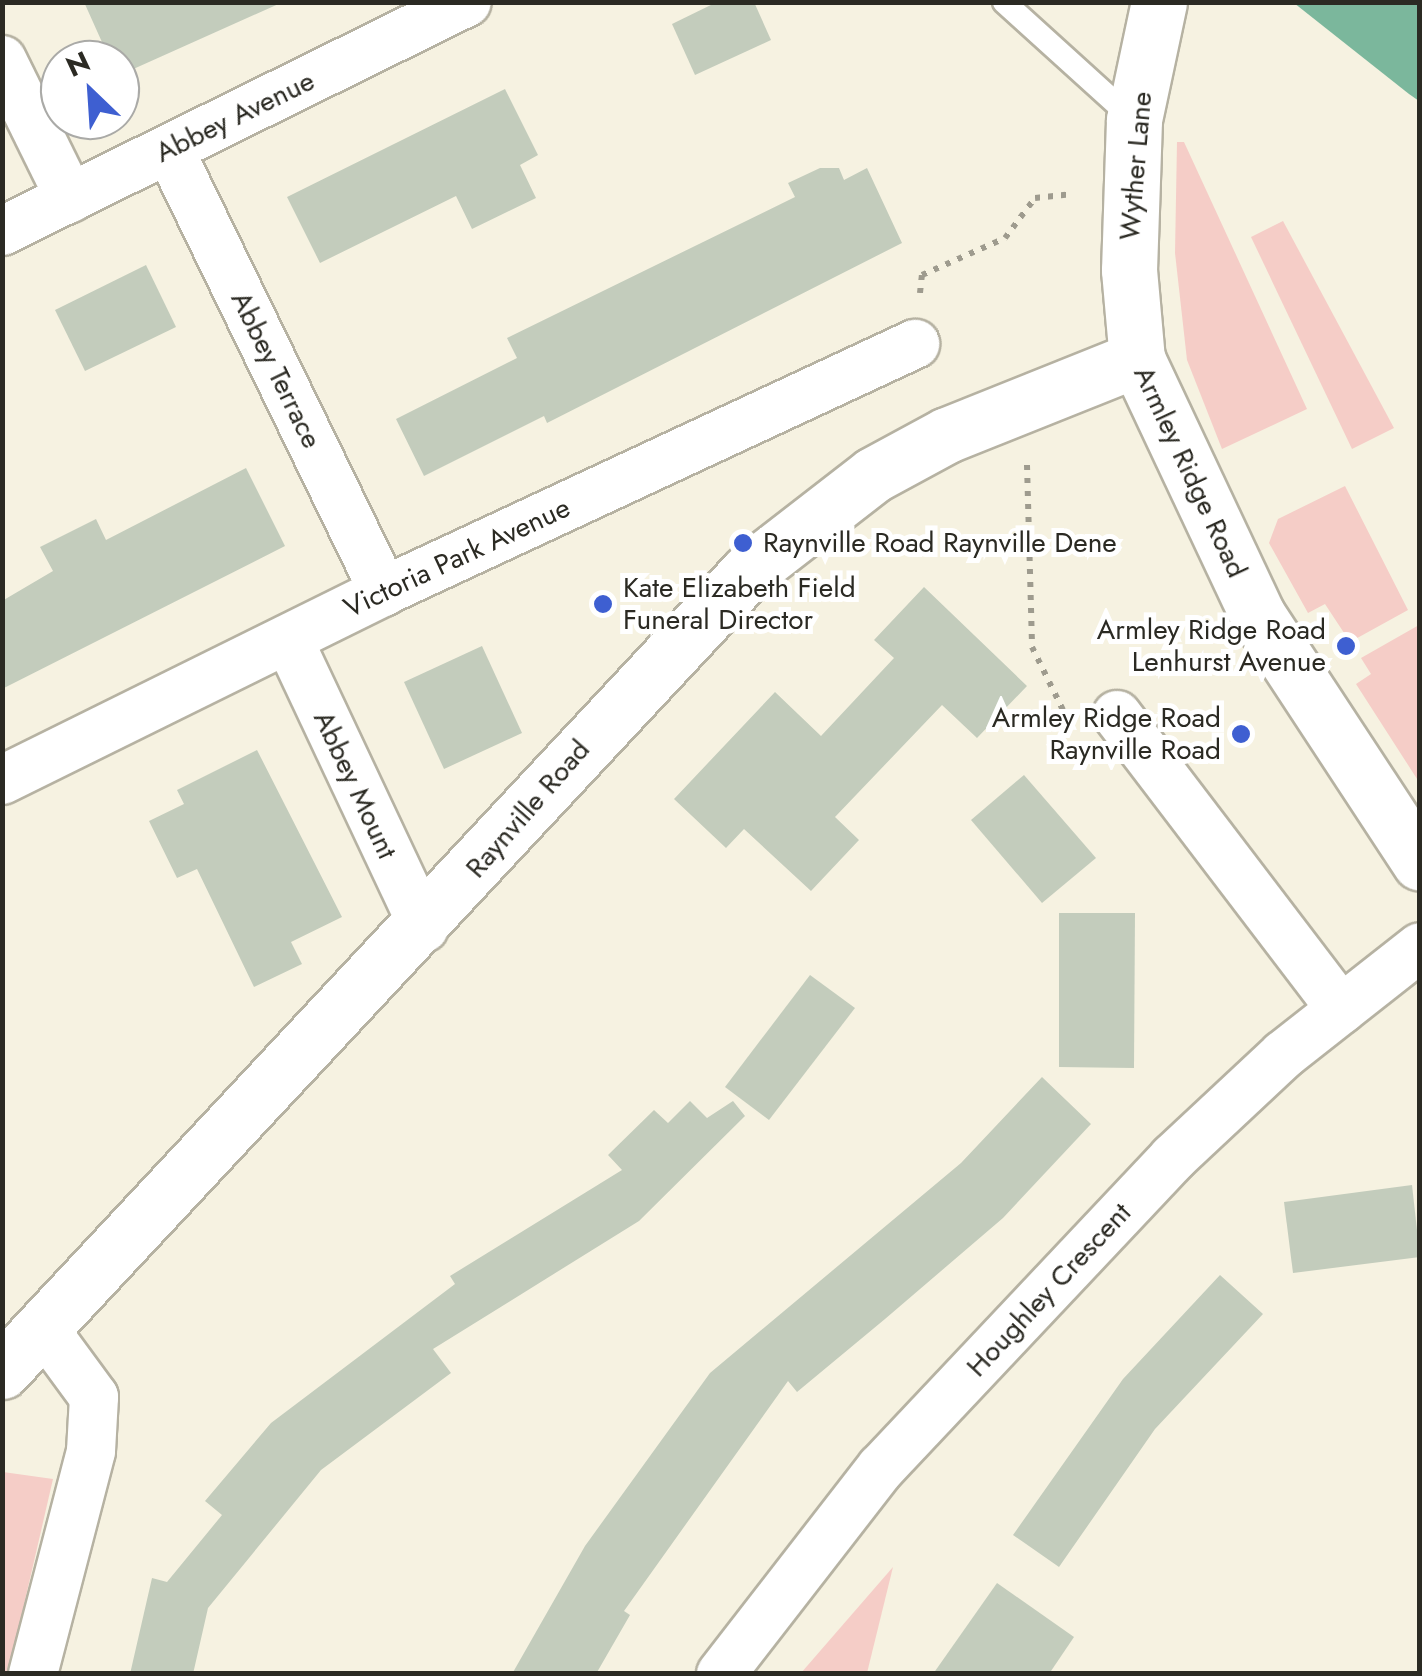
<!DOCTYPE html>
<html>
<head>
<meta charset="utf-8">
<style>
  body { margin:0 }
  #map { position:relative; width:1422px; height:1676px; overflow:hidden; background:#f6f2e1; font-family:Jost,sans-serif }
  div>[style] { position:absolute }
  .green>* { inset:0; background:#f5cdc7 }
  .water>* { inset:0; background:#7bb79c }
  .building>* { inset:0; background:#c3ccbc }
  .path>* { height:6px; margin-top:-3px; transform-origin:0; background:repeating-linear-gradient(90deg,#9e9b8e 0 5px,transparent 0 13px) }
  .roads { filter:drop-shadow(2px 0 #b6b2a2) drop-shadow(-2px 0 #b6b2a2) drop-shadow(0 2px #b6b2a2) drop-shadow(0 -2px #b6b2a2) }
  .lane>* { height:22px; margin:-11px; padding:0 11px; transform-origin:11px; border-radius:11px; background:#fff }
  .street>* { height:48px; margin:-24px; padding:0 24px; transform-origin:24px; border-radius:24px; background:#fff }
  .secondary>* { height:55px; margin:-27.5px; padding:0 27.5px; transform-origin:27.5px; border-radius:27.5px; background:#fff }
  .dots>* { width:28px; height:28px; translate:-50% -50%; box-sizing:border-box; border:5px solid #fff; border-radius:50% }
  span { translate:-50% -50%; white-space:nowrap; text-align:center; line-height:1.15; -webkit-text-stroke:10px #fff; paint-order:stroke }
  .street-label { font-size:28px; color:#2b2a23 }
  .poi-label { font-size:28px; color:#2b2a23 }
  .left { translate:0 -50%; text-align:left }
  .right { translate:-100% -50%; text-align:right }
  .frame { position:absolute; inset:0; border:5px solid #2b2a23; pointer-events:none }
  .north { position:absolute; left:40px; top:40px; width:100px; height:100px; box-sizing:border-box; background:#fff; border:2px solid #aaaaa7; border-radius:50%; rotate:335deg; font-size:28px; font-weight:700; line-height:40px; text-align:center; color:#2b2a23 }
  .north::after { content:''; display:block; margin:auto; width:35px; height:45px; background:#3e5fd1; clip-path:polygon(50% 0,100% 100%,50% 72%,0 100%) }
</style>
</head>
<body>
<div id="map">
  <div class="green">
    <div style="clip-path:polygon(1177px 142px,1184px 142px,1307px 409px,1222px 449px,1187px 360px,1175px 253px)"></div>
    <div style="clip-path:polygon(1283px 221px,1394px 428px,1352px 449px,1251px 237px)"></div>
    <div style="clip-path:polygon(1345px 486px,1408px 610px,1350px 642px,1325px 604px,1308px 613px,1269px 543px,1278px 519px)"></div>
    <div style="clip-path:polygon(1419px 625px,1420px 627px,1419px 782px,1356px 684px,1371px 674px,1361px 658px)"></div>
    <div style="clip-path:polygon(3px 1445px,3px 1472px,53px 1479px,8px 1674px,2px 1672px)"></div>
    <div style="clip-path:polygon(893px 1567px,867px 1673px,801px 1673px)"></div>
  </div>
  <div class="water">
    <div style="clip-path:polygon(1294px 3px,1419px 3px,1419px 101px,1409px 94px)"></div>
  </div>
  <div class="building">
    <div style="clip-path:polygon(84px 2px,283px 2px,120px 75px,120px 60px,110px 60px)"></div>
    <div style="clip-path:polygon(717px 2px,754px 2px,771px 40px,695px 75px,672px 24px)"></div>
    <div style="clip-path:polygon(505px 89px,538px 155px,520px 165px,536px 198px,472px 229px,456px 196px,320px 263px,287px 197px)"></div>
    <div style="clip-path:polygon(820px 168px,839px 168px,844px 180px,867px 168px,902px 243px,547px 423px,544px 416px,424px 476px,396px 419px,517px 358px,507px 338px,795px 197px,788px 183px)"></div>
    <div style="clip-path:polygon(146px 265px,176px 327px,85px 371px,55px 310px)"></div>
    <div style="clip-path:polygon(246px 468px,285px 546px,2px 689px,2px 601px,53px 571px,40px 547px,96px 519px,106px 540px)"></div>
    <div style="clip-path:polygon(924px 587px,1027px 686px,977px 738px,942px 705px,835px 817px,859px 840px,811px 891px,744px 829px,726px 848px,674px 799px,775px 692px,821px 736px,894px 658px,874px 640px)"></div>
    <div style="clip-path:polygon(482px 646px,522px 733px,444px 769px,404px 682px)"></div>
    <div style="clip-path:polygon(257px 750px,342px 917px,291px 942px,302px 964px,254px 987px,197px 869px,177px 878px,149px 821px,184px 804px,177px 790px)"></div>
    <div style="clip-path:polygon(1024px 775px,1096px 858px,1042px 903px,971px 820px)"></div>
    <div style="clip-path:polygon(1059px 913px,1135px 913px,1134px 1068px,1059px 1067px)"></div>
    <div style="clip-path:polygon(810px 975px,855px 1008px,769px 1120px,725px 1087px)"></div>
    <div style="clip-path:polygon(1042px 1077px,1091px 1124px,1003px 1218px,885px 1319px,797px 1392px,788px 1381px,624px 1611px,630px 1615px,596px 1674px,512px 1674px,585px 1546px,710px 1373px,961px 1163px)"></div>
    <div style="clip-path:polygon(690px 1101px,707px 1118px,733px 1101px,745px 1116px,639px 1221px,433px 1349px,451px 1373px,321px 1470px,208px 1608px,193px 1674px,130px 1674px,152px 1578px,167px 1582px,222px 1515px,205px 1501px,271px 1423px,455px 1284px,450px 1276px,622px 1170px,608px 1155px,654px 1110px,668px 1123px)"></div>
    <div style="clip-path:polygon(1412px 1185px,1420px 1257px,1293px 1273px,1284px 1202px)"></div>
    <div style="clip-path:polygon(1220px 1275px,1263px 1314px,1155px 1429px,1059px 1567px,1013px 1535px,1123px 1379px)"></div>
    <div style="clip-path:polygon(997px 1583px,1074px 1637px,1049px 1674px,933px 1674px)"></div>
  </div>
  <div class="path">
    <div style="left:920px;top:293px;width:18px;rotate:-84deg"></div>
    <div style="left:922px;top:275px;width:91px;rotate:-24deg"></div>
    <div style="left:1005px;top:238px;width:50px;rotate:-53.1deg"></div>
    <div style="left:1035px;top:198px;width:38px;rotate:-6deg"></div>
    <div style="left:1027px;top:465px;width:182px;rotate:88.4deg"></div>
    <div style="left:1032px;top:647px;width:70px;rotate:63.8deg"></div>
  </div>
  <div class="roads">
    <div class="lane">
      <div style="left:1004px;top:2px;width:173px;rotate:42.2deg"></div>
    </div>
    <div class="street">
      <div style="left:2px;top:60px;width:154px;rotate:63.8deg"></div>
      <div style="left:169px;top:149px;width:492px;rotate:64.1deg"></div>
      <div style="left:2px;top:231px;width:518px;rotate:-26.22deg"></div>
      <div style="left:289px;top:641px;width:317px;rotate:64.8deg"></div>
      <div style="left:1117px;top:715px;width:370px;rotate:52.7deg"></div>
      <div style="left:2px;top:780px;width:426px;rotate:-26.3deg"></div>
      <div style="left:384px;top:591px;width:586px;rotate:-24.95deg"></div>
      <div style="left:33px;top:1674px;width:230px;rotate:-75.4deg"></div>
      <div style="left:91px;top:1451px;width:54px;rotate:-86.8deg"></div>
      <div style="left:94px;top:1397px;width:84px;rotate:-126.3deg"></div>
      <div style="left:721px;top:1674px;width:261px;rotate:-52.2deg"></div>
      <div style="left:881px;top:1468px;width:426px;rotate:-46.7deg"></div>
      <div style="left:1173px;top:1158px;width:151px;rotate:-43.1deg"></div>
      <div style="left:1283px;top:1055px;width:174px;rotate:-38.2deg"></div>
    </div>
    <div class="secondary">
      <div style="left:1159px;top:2px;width:121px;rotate:102deg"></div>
      <div style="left:1134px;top:120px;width:150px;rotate:91.9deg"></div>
      <div style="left:1129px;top:270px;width:89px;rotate:84.9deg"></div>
      <div style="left:1137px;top:359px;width:284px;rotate:64.8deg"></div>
      <div style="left:1258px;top:616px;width:295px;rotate:56.7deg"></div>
      <div style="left:2px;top:1371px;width:1093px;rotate:-46.96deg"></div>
      <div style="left:748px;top:572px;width:158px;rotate:-37.8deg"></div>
      <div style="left:873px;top:475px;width:84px;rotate:-28.4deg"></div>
      <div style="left:947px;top:435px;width:205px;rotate:-21.8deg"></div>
    </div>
  </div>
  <div class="dots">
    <div style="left:743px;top:543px;background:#3e5fd1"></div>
    <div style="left:603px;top:604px;background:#3e5fd1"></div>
    <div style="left:1346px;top:646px;background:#3e5fd1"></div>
    <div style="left:1241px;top:734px;background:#3e5fd1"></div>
  </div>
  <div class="street-label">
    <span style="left:235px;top:117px;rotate:-26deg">Abbey Avenue</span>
    <span style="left:1136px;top:166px;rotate:-85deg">Wyther Lane</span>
    <span style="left:276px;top:370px;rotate:64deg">Abbey Terrace</span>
    <span style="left:1190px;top:472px;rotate:65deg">Armley Ridge Road</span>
    <span style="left:457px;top:558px;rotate:-25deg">Victoria Park Avenue</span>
    <span style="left:355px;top:785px;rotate:65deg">Abbey Mount</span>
    <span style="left:528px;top:809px;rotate:-49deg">Raynville Road</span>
    <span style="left:1049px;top:1290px;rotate:-47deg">Houghley Crescent</span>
  </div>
  <div class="poi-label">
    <span class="left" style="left:763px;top:543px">Raynville Road Raynville Dene</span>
    <span class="left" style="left:623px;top:604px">Kate Elizabeth Field<br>Funeral Director</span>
    <span class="right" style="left:1326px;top:646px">Armley Ridge Road<br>Lenhurst Avenue</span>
    <span class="right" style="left:1221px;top:734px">Armley Ridge Road<br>Raynville Road</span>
  </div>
  <div class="frame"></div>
  <div class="north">N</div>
</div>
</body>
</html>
